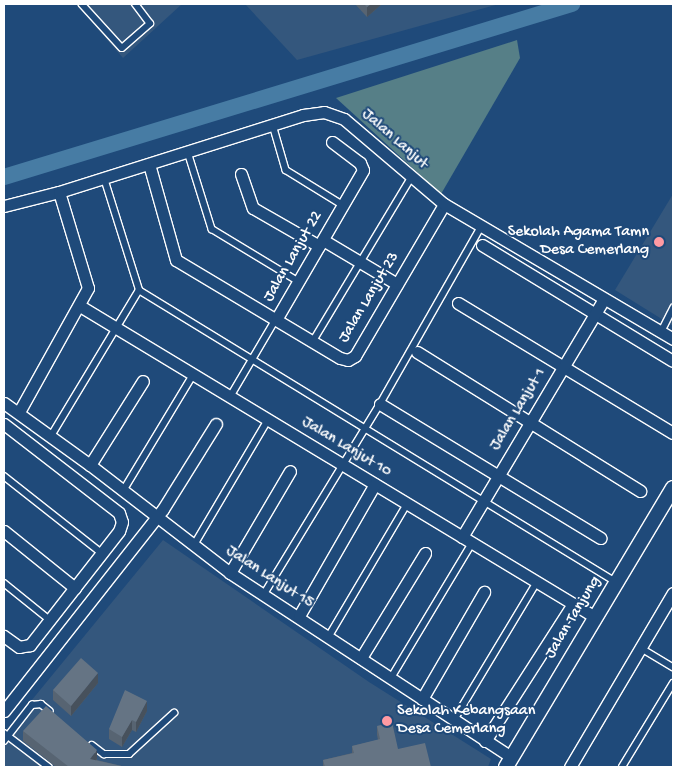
<!DOCTYPE html>
<html>
<head>
<meta charset="utf-8">
<style>
  body { margin:0 }
  #map { position:relative; width:677px; height:771px; overflow:hidden; background:#1f4a7a; font-family:"Gochi Hand",sans-serif }
  div>[style] { position:absolute }
  .built>* { inset:0; background:#34577d }
  .green>* { inset:0; background:#567f87 }
  .river>* { height:16px; margin:-8px; padding:0 8px; transform-origin:8px; border-radius:8px; background:#477ca4 }
  .roads { filter:drop-shadow(1px 0 #fff) drop-shadow(-1px 0 #fff) drop-shadow(0 1px #fff) drop-shadow(0 -1px #fff) }
  .service>* { height:5.5px; margin:-2.75px; padding:0 2.75px; transform-origin:2.75px; border-radius:2.75px; background:#1f4a7a }
  .minor>* { height:11px; margin:-5.5px; padding:0 5.5px; transform-origin:5.5px; border-radius:5.5px; background:#1f4a7a }
  .tertiary>* { height:14px; margin:-7px; padding:0 7px; transform-origin:7px; border-radius:7px; background:#1f4a7a }
  .wall>* { inset:0; background:#576472 }
  .shaded-wall>* { inset:0; background:#47515c }
  .building>* { inset:0; background:#657484 }
  .dots>* { width:14px; height:14px; translate:-50% -50%; box-sizing:border-box; border:2px solid #1f4a7a; border-radius:50% }
  span { translate:-50% -50%; white-space:nowrap; text-align:center; line-height:1.15; -webkit-text-stroke:4px #1f4a7a; paint-order:stroke }
  .street-label { font-size:16px; color:#fff }
  .poi-label { font-size:16px; color:#fff }
  .right { translate:-100% -50%; text-align:right }
  .left { translate:0 -50%; text-align:left }
  .frame { position:absolute; inset:0; border:5px solid #fff; pointer-events:none }
</style>
</head>
<body>
<div id="map">
  <div class="built">
    <div style="clip-path:polygon(76px 4px,182px 4px,123px 58px)"></div>
    <div style="clip-path:polygon(245px 4px,499px 4px,297px 60px)"></div>
    <div style="clip-path:polygon(673px 194px,673px 326px,615px 290px)"></div>
    <div style="clip-path:polygon(163px 540px,369px 682px,491px 759px,488px 767px,4px 767px,4px 734px)"></div>
  </div>
  <div class="green">
    <div style="clip-path:polygon(517px 40px,520px 58px,441px 194px,336px 98px)"></div>
  </div>
  <div class="river">
    <div style="left:4px;top:177px;width:594px;rotate:-16.94deg"></div>
  </div>
  <div class="roads">
    <div class="service">
      <div style="left:82px;top:4px;width:59px;rotate:47.7deg"></div>
      <div style="left:122px;top:48px;width:37px;rotate:-41deg"></div>
      <div style="left:150px;top:24px;width:25px;rotate:-127deg"></div>
      <div style="left:273px;top:125px;width:47px;rotate:73.9deg"></div>
      <div style="left:286px;top:170px;width:67px;rotate:31.6deg"></div>
      <div style="left:188px;top:152px;width:81px;rotate:72.7deg"></div>
      <div style="left:212px;top:229px;width:100px;rotate:31.2deg"></div>
      <div style="left:139px;top:290px;width:559px;rotate:31.47deg"></div>
      <div style="left:661px;top:332px;width:27px;rotate:-63deg"></div>
      <div style="left:313px;top:341px;width:192px;rotate:-59deg"></div>
      <div style="left:230px;top:397px;width:91px;rotate:-59.5deg"></div>
      <div style="left:51px;top:436px;width:170px;rotate:-58.9deg"></div>
      <div style="left:139px;top:290px;width:117px;rotate:-107.4deg"></div>
      <div style="left:4px;top:476px;width:125px;rotate:38.2deg"></div>
      <div style="left:123px;top:491px;width:135px;rotate:-58.9deg"></div>
      <div style="left:194px;top:545px;width:145px;rotate:-59.4deg"></div>
      <div style="left:4px;top:583px;width:59px;rotate:38.8deg"></div>
      <div style="left:264px;top:594px;width:223px;rotate:-58.6deg"></div>
      <div style="left:380px;top:404px;width:204px;rotate:-60.3deg"></div>
      <div style="left:329px;top:636px;width:153px;rotate:-59.4deg"></div>
      <div style="left:641px;top:648px;width:37px;rotate:31deg"></div>
      <div style="left:391px;top:678px;width:157px;rotate:-59deg"></div>
      <div style="left:454px;top:720px;width:161px;rotate:-59deg"></div>
      <div style="left:4px;top:733px;width:56px;rotate:37.1deg"></div>
      <div style="left:4px;top:741px;width:46px;rotate:-52.1deg"></div>
      <div style="left:32px;top:705px;width:9px;rotate:-6deg"></div>
      <div style="left:41px;top:704px;width:11px;rotate:38deg"></div>
      <div style="left:92px;top:745px;width:15px;rotate:37deg"></div>
      <div style="left:104px;top:754px;width:25px"></div>
      <div style="left:129px;top:754px;width:61px;rotate:-42.3deg"></div>
      <div style="left:622px;top:767px;width:98px;rotate:-58.7deg"></div>
    </div>
    <div class="minor">
      <div style="left:149px;top:164px;width:100px;rotate:74.3deg"></div>
      <div style="left:176px;top:260px;width:191px;rotate:30.9deg"></div>
      <div style="left:340px;top:358px;width:8px;rotate:14deg"></div>
      <div style="left:348px;top:360px;width:8px;rotate:-30deg"></div>
      <div style="left:355px;top:356px;width:176px;rotate:-59.6deg"></div>
      <div style="left:241px;top:174px;width:36px;rotate:71deg"></div>
      <div style="left:253px;top:208px;width:76px;rotate:29.9deg"></div>
      <div style="left:4px;top:206px;width:57px;rotate:-14.3deg"></div>
      <div style="left:59px;top:192px;width:256px;rotate:-17.5deg"></div>
      <div style="left:303px;top:115px;width:21px;rotate:-8deg"></div>
      <div style="left:324px;top:112px;width:21px;rotate:19deg"></div>
      <div style="left:344px;top:119px;width:131px;rotate:40.4deg"></div>
      <div style="left:444px;top:204px;width:266px;rotate:30.5deg"></div>
      <div style="left:323px;top:240px;width:86px;rotate:30.7deg"></div>
      <div style="left:482px;top:245px;width:223px;rotate:31.3deg"></div>
      <div style="left:458px;top:303px;width:251px;rotate:31.2deg"></div>
      <div style="left:80px;top:306px;width:602px;rotate:31.13deg"></div>
      <div style="left:277px;top:318px;width:171px;rotate:-59.8deg"></div>
      <div style="left:363px;top:170px;width:8px;rotate:-113deg"></div>
      <div style="left:360px;top:163px;width:35px;rotate:-143deg"></div>
      <div style="left:417px;top:352px;width:263px;rotate:31.9deg"></div>
      <div style="left:4px;top:403px;width:106px;rotate:35.8deg"></div>
      <div style="left:90px;top:465px;width:177px;rotate:37.6deg"></div>
      <div style="left:230px;top:573px;width:336px;rotate:33.2deg"></div>
      <div style="left:380px;top:404px;width:258px;rotate:31.3deg"></div>
      <div style="left:19px;top:412px;width:142px;rotate:-60.9deg"></div>
      <div style="left:88px;top:288px;width:100px;rotate:-106.8deg"></div>
      <div style="left:4px;top:424px;width:145px;rotate:37.7deg"></div>
      <div style="left:119px;top:513px;width:9px;rotate:72deg"></div>
      <div style="left:122px;top:522px;width:9px;rotate:108deg"></div>
      <div style="left:119px;top:531px;width:145px;rotate:128deg"></div>
      <div style="left:30px;top:645px;width:11px;rotate:170deg"></div>
      <div style="left:19px;top:647px;width:19px;rotate:-144deg"></div>
      <div style="left:90px;top:465px;width:99px;rotate:-57.8deg"></div>
      <div style="left:4px;top:531px;width:91px;rotate:38.8deg"></div>
      <div style="left:462px;top:537px;width:277px;rotate:-59.2deg"></div>
      <div style="left:230px;top:573px;width:118px;rotate:-59.5deg"></div>
      <div style="left:299px;top:616px;width:152px;rotate:-60.1deg"></div>
      <div style="left:361px;top:658px;width:123px;rotate:-58.6deg"></div>
      <div style="left:422px;top:699px;width:124px;rotate:-59.9deg"></div>
      <div style="left:4px;top:711px;width:257px;rotate:-51.8deg"></div>
      <div style="left:163px;top:509px;width:100px;rotate:-58.1deg"></div>
      <div style="left:485px;top:741px;width:163px;rotate:-57.3deg"></div>
      <div style="left:570px;top:767px;width:202px;rotate:-59.4deg"></div>
    </div>
    <div class="tertiary">
      <div style="left:506px;top:767px;width:325px;rotate:-59.1deg"></div>
    </div>
  </div>
  <div class="wall">
    <div style="clip-path:polygon(355px 4px,382px 4px,367px 17px)"></div>
    <div style="clip-path:polygon(98px 683px,71px 716px,53px 700px,53px 690px)"></div>
    <div style="clip-path:polygon(147px 711px,136px 732px,132px 730px,122px 747px,109px 739px,109px 729px)"></div>
    <div style="clip-path:polygon(377px 726px,398px 749px,431px 767px,323px 767px,323px 760px,352px 753px,352px 746px,378px 740px,377px 735px)"></div>
    <div style="clip-path:polygon(23px 731px,97px 759px,97px 760px,126px 767px,56px 767px,23px 741px)"></div>
  </div>
  <div class="shaded-wall">
    <div style="clip-path:polygon(371px 4px,382px 4px,367px 17px,367px 7px)"></div>
    <div style="clip-path:polygon(98px 673px,98px 683px,71px 716px,71px 706px)"></div>
    <div style="clip-path:polygon(147px 701px,147px 711px,136px 732px,136px 722px)"></div>
    <div style="clip-path:polygon(132px 720px,132px 730px,122px 747px,122px 737px)"></div>
    <div style="clip-path:polygon(97px 750px,97px 759px,91px 767px,90px 759px)"></div>
  </div>
  <div class="building">
    <div style="clip-path:polygon(364px 4px,371px 4px,367px 7px)"></div>
    <div style="clip-path:polygon(81px 658px,98px 673px,71px 706px,53px 690px)"></div>
    <div style="clip-path:polygon(125px 690px,147px 701px,136px 722px,132px 720px,122px 737px,109px 729px)"></div>
    <div style="clip-path:polygon(46px 706px,97px 750px,90px 759px,126px 767px,69px 767px,23px 731px)"></div>
    <div style="clip-path:polygon(392px 722px,398px 749px,425px 743px,431px 767px,325px 767px,323px 760px,354px 753px,352px 746px,380px 739px,377px 726px)"></div>
  </div>
  <div class="dots">
    <div style="left:659px;top:242px;background:#ff9aa2"></div>
    <div style="left:387px;top:721px;background:#ff9aa2"></div>
  </div>
  <div class="street-label">
    <span style="left:394px;top:140px;rotate:41deg">Jalan Lanjut</span>
    <span style="left:294px;top:257px;rotate:-60deg">Jalan Lanjut 22</span>
    <span style="left:370px;top:298px;rotate:-59deg">Jalan Lanjut 23</span>
    <span style="left:519px;top:410px;rotate:-59deg">Jalan Lanjut 1</span>
    <span style="left:346px;top:448px;rotate:31deg">Jalan Lanjut 10</span>
    <span style="left:269px;top:578px;rotate:33deg">Jalan Lanjut 15</span>
    <span style="left:574px;top:618px;rotate:-59deg">Jalan Tanjung</span>
  </div>
  <div class="poi-label">
    <span class="right" style="left:649px;top:242px">Sekolah Agama Tamn<br>Desa Cemerlang</span>
    <span class="left" style="left:397px;top:721px">Sekolah Kebangsaan<br>Desa Cemerlang</span>
  </div>
  <div class="frame"></div>
</div>
</body>
</html>
